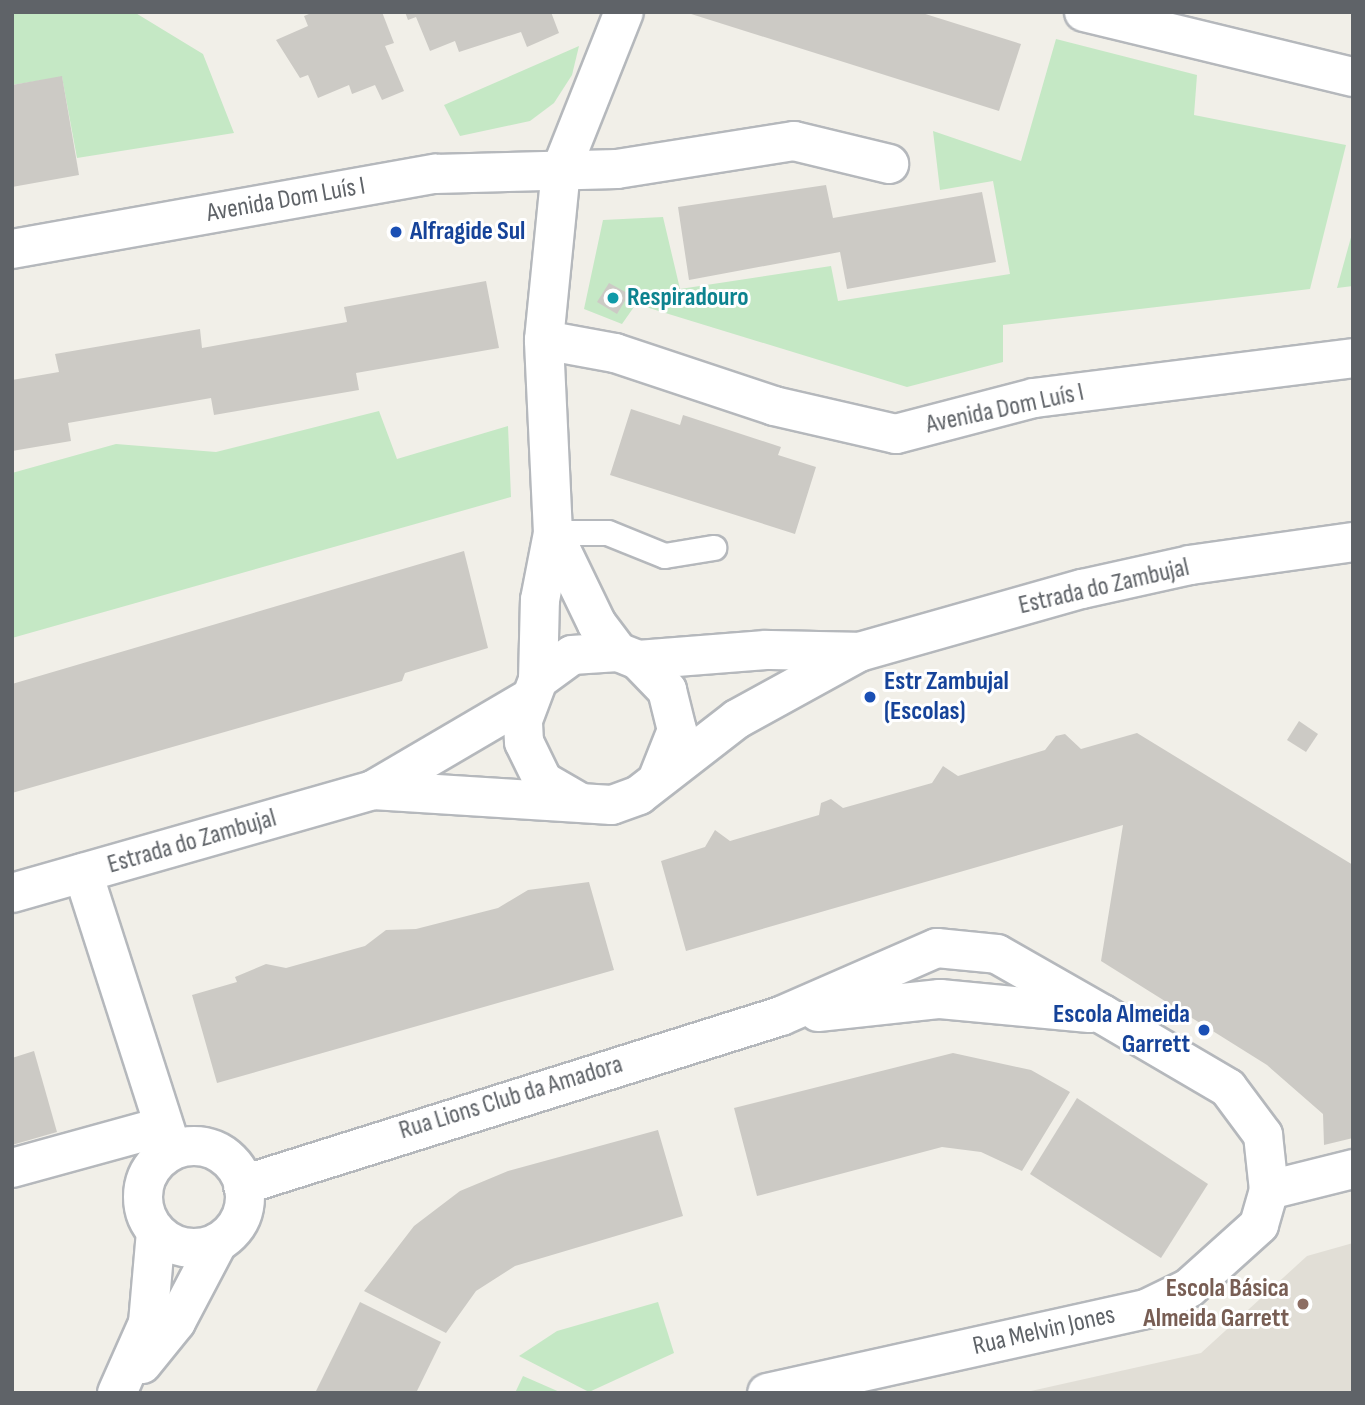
<!DOCTYPE html>
<html>
<head>
<meta charset="utf-8">
<style>
  body { margin:0 }
  #map { position:relative; width:1365px; height:1405px; overflow:hidden; background:#f1efe8; font-family:"Sofia Sans Condensed",sans-serif }
  div>[style] { position:absolute }
  .education>* { inset:0; background:#e1ded6 }
  .green>* { inset:0; background:#c5e8c5 }
  .building>* { inset:0; background:#cccac5 }
  .roads { filter:drop-shadow(2px 0 #b5b8bc) drop-shadow(-2px 0 #b5b8bc) drop-shadow(0 2px #b5b8bc) drop-shadow(0 -2px #b5b8bc) }
  .service>* { height:24px; margin:-12px; padding:0 12px; transform-origin:12px; border-radius:12px; background:#fff }
  .minor>* { height:38px; margin:-19px; padding:0 19px; transform-origin:19px; border-radius:19px; background:#fff }
  .minor>.ring { margin:-19px; padding:0; box-sizing:content-box; background:none; border:38px solid #fff; border-radius:50% }
  .tertiary>* { height:38px; margin:-19px; padding:0 19px; transform-origin:19px; border-radius:19px; background:#fff }
  .dots>* { width:19px; height:19px; translate:-50% -50%; box-sizing:border-box; border:4px solid #fff; border-radius:50% }
  span { translate:-50% -50%; white-space:nowrap; text-align:center; line-height:1.15; -webkit-text-stroke:6px #fff; paint-order:stroke }
  .street-label { font-size:26px; color:#5f6368 }
  .transit-label { font-size:26px; color:#164399; font-weight:700 }
  .left { translate:0 -50%; text-align:left }
  .right { translate:-100% -50%; text-align:right }
  .culture-label { font-size:26px; color:#0d838f; font-weight:700 }
  .education-label { font-size:26px; color:#785e54; font-weight:700 }
  .frame { position:absolute; inset:0; border:14px solid #5f6368; pointer-events:none }
</style>
</head>
<body>
<div id="map">
  <div class="education">
    <div style="clip-path:polygon(1353px 1243px,1353px 1393px,1022px 1393px,1201px 1353px,1307px 1256px)"></div>
  </div>
  <div class="green">
    <div style="clip-path:polygon(12px 12px,134px 12px,203px 54px,234px 133px,77px 158px,62px 77px,12px 85px)"></div>
    <div style="clip-path:polygon(1056px 39px,1197px 75px,1194px 115px,1346px 145px,1310px 289px,1003px 325px,1003px 362px,907px 387px,636px 304px,622px 324px,584px 309px,603px 220px,663px 217px,680px 289px,831px 266px,838px 301px,1010px 274px,993px 181px,940px 190px,933px 131px,1021px 161px)"></div>
    <div style="clip-path:polygon(579px 46px,572px 75px,554px 103px,530px 121px,460px 136px,444px 105px)"></div>
    <div style="clip-path:polygon(1353px 230px,1353px 286px,1337px 288px)"></div>
    <div style="clip-path:polygon(379px 411px,397px 459px,508px 426px,511px 497px,12px 638px,12px 473px,116px 444px,216px 452px)"></div>
    <div style="clip-path:polygon(658px 1302px,674px 1353px,589px 1392px,519px 1356px,557px 1331px)"></div>
    <div style="clip-path:polygon(523px 1376px,562px 1393px,515px 1393px)"></div>
  </div>
  <div class="building">
    <div style="clip-path:polygon(314px 12px,382px 12px,394px 43px,385px 46px,404px 91px,382px 100px,375px 85px,352px 94px,349px 85px,318px 98px,308px 75px,300px 78px,276px 40px,308px 26px,304px 16px)"></div>
    <div style="clip-path:polygon(405px 12px,551px 12px,559px 33px,527px 47px,521px 32px,459px 52px,455px 41px,430px 51px,416px 17px,408px 20px)"></div>
    <div style="clip-path:polygon(919px 12px,1021px 44px,999px 111px,688px 13px)"></div>
    <div style="clip-path:polygon(62px 76px,79px 175px,12px 187px,12px 85px)"></div>
    <div style="clip-path:polygon(826px 185px,833px 218px,982px 192px,996px 262px,847px 289px,840px 252px,689px 280px,678px 207px)"></div>
    <div style="clip-path:polygon(486px 281px,499px 348px,356px 373px,359px 390px,214px 415px,211px 398px,68px 423px,71px 441px,12px 451px,12px 380px,59px 372px,55px 354px,200px 329px,202px 348px,347px 322px,344px 307px)"></div>
    <div style="clip-path:polygon(609px 283px,629px 294px,617px 314px,597px 302px)"></div>
    <div style="clip-path:polygon(631px 409px,680px 425px,683px 415px,781px 447px,778px 455px,816px 467px,795px 534px,610px 475px)"></div>
    <div style="clip-path:polygon(464px 551px,488px 648px,405px 673px,402px 681px,378px 688px,12px 793px,12px 684px)"></div>
    <div style="clip-path:polygon(1299px 721px,1318px 734px,1306px 752px,1287px 740px)"></div>
    <div style="clip-path:polygon(1137px 733px,1353px 865px,1353px 1138px,1324px 1145px,1323px 1114px,1267px 1065px,1101px 961px,1123px 825px,686px 951px,661px 861px,705px 847px,715px 830px,730px 841px,819px 815px,821px 803px,831px 799px,843px 808px,932px 783px,943px 766px,958px 776px,1045px 750px,1056px 736px,1065px 734px,1081px 749px)"></div>
    <div style="clip-path:polygon(589px 882px,614px 970px,217px 1083px,192px 995px,237px 982px,235px 977px,266px 964px,286px 968px,365px 946px,386px 930px,416px 929px,498px 908px,528px 890px)"></div>
    <div style="clip-path:polygon(34px 1051px,57px 1132px,12px 1145px,12px 1058px)"></div>
    <div style="clip-path:polygon(953px 1053px,1031px 1070px,1070px 1092px,1022px 1171px,981px 1152px,942px 1147px,757px 1196px,734px 1108px)"></div>
    <div style="clip-path:polygon(1077px 1098px,1208px 1184px,1161px 1258px,1030px 1174px)"></div>
    <div style="clip-path:polygon(658px 1130px,683px 1216px,515px 1266px,476px 1291px,446px 1333px,364px 1291px,414px 1226px,460px 1191px,508px 1171px)"></div>
    <div style="clip-path:polygon(360px 1302px,441px 1342px,416px 1393px,315px 1393px)"></div>
  </div>
  <div class="roads">
    <div class="service">
      <div style="left:553px;top:533px;width:55px"></div>
      <div style="left:608px;top:533px;width:61px;rotate:22deg"></div>
      <div style="left:665px;top:556px;width:50px;rotate:-9.3deg"></div>
    </div>
    <div class="minor">
      <div style="left:1084px;top:12px;width:277px;rotate:13.6deg"></div>
      <div style="left:12px;top:249px;width:430px;rotate:-10.1deg"></div>
      <div style="left:435px;top:174px;width:182px;rotate:-1.6deg"></div>
      <div style="left:617px;top:169px;width:179px;rotate:-9deg"></div>
      <div style="left:794px;top:141px;width:98px;rotate:13.6deg"></div>
      <div style="left:544px;top:340px;width:72px;rotate:10.4deg"></div>
      <div style="left:615px;top:353px;width:168px;rotate:18.4deg"></div>
      <div style="left:774px;top:406px;width:125px;rotate:12.9deg"></div>
      <div style="left:896px;top:434px;width:143px;rotate:-14.6deg"></div>
      <div style="left:1034px;top:398px;width:321px;rotate:-7.1deg"></div>
      <div style="left:553px;top:533px;width:101px;rotate:64.2deg"></div>
      <div style="left:597px;top:624px;width:35px;rotate:53deg"></div>
      <div style="left:538px;top:680px;width:80px;rotate:-88.6deg"></div>
      <div style="left:540px;top:600px;width:68px;rotate:-79deg"></div>
      <div style="left:553px;top:533px;width:193px;rotate:-92.7deg"></div>
      <div style="left:544px;top:340px;width:171px;rotate:-84.3deg"></div>
      <div style="left:561px;top:170px;width:170px;rotate:-68.3deg"></div>
      <div style="left:83px;top:873px;width:291px;rotate:72.2deg"></div>
      <div style="left:818px;top:1012px;width:123px;rotate:-6.1deg"></div>
      <div style="left:940px;top:999px;width:150px;rotate:5.4deg"></div>
      <div class="ring" style="left:143px;top:1146px;width:64px;height:64px"></div>
      <div style="left:12px;top:1168px;width:155px;rotate:-15.4deg"></div>
      <div style="left:243px;top:1185px;width:564px;rotate:-17.44deg"></div>
      <div style="left:781px;top:1016px;width:170px;rotate:-23.6deg"></div>
      <div style="left:937px;top:948px;width:60px;rotate:5.7deg"></div>
      <div style="left:997px;top:954px;width:121px;rotate:29.7deg"></div>
      <div style="left:1102px;top:1014px;width:146px;rotate:30.4deg"></div>
      <div style="left:1228px;top:1088px;width:59px;rotate:53.3deg"></div>
      <div style="left:1263px;top:1135px;width:55px;rotate:83.8deg"></div>
      <div style="left:1269px;top:1190px;width:36px;rotate:106deg"></div>
      <div style="left:1259px;top:1225px;width:94px;rotate:138deg"></div>
      <div style="left:1189px;top:1288px;width:48px;rotate:154deg"></div>
      <div style="left:1146px;top:1309px;width:388px;rotate:167.5deg"></div>
      <div style="left:1269px;top:1190px;width:87px;rotate:-14deg"></div>
      <div style="left:142px;top:1364px;width:54px;rotate:-51deg"></div>
      <div style="left:176px;top:1322px;width:90px;rotate:-62.3deg"></div>
      <div style="left:117px;top:1393px;width:77px;rotate:-66.1deg"></div>
      <div style="left:148px;top:1323px;width:92px;rotate:-85deg"></div>
    </div>
    <div class="tertiary">
      <div style="left:638px;top:660px;width:128px;rotate:-4.5deg"></div>
      <div style="left:766px;top:650px;width:93px;rotate:1.2deg"></div>
      <div style="left:373px;top:790px;width:239px;rotate:3.6deg"></div>
      <div style="left:612px;top:805px;width:29px;rotate:-20deg"></div>
      <div style="left:639px;top:795px;width:124px;rotate:-37.8deg"></div>
      <div style="left:737px;top:719px;width:139px;rotate:-28.8deg"></div>
      <div style="left:859px;top:652px;width:232px;rotate:-15.8deg"></div>
      <div style="left:1082px;top:589px;width:111px;rotate:-12.5deg"></div>
      <div style="left:1190px;top:565px;width:165px;rotate:-8deg"></div>
      <div style="left:579px;top:802px;width:42px;rotate:-149.7deg"></div>
      <div style="left:543px;top:781px;width:43px;rotate:-116deg"></div>
      <div style="left:524px;top:742px;width:22px;rotate:-93deg"></div>
      <div style="left:523px;top:720px;width:43px;rotate:-69.4deg"></div>
      <div style="left:538px;top:680px;width:42px;rotate:-36.3deg"></div>
      <div style="left:572px;top:655px;width:46px;rotate:-3.7deg"></div>
      <div style="left:618px;top:652px;width:22px;rotate:22deg"></div>
      <div style="left:638px;top:660px;width:42px;rotate:46deg"></div>
      <div style="left:667px;top:690px;width:41px;rotate:76deg"></div>
      <div style="left:677px;top:730px;width:52px;rotate:111.6deg"></div>
      <div style="left:12px;top:893px;width:375px;rotate:-15.9deg"></div>
      <div style="left:373px;top:790px;width:180px;rotate:-30.4deg"></div>
    </div>
  </div>
  <div class="dots">
    <div style="left:396px;top:232px;background:#1a4fb4"></div>
    <div style="left:613px;top:298px;background:#0f9aa8"></div>
    <div style="left:870px;top:697px;background:#1a4fb4"></div>
    <div style="left:1204px;top:1030px;background:#1a4fb4"></div>
    <div style="left:1303px;top:1304px;background:#8d6e63"></div>
  </div>
  <div class="street-label">
    <span style="left:286px;top:200px;rotate:-10deg">Avenida Dom Luís I</span>
    <span style="left:1005px;top:409px;rotate:-12deg">Avenida Dom Luís I</span>
    <span style="left:1104px;top:587px;rotate:-13deg">Estrada do Zambujal</span>
    <span style="left:192px;top:842px;rotate:-16deg">Estrada do Zambujal</span>
    <span style="left:511px;top:1098px;rotate:-17deg">Rua Lions Club da Amadora</span>
    <span style="left:1044px;top:1331px;rotate:-13deg">Rua Melvin Jones</span>
  </div>
  <div class="transit-label">
    <span class="left" style="left:410px;top:232px">Alfragide Sul</span>
    <span class="left" style="left:884px;top:697px">Estr Zambujal<br>(Escolas)</span>
    <span class="right" style="left:1190px;top:1030px">Escola Almeida<br>Garrett</span>
  </div>
  <div class="culture-label">
    <span class="left" style="left:627px;top:298px">Respiradouro</span>
  </div>
  <div class="education-label">
    <span class="right" style="left:1289px;top:1304px">Escola Básica<br>Almeida Garrett</span>
  </div>
  <div class="frame"></div>
</div>
</body>
</html>
